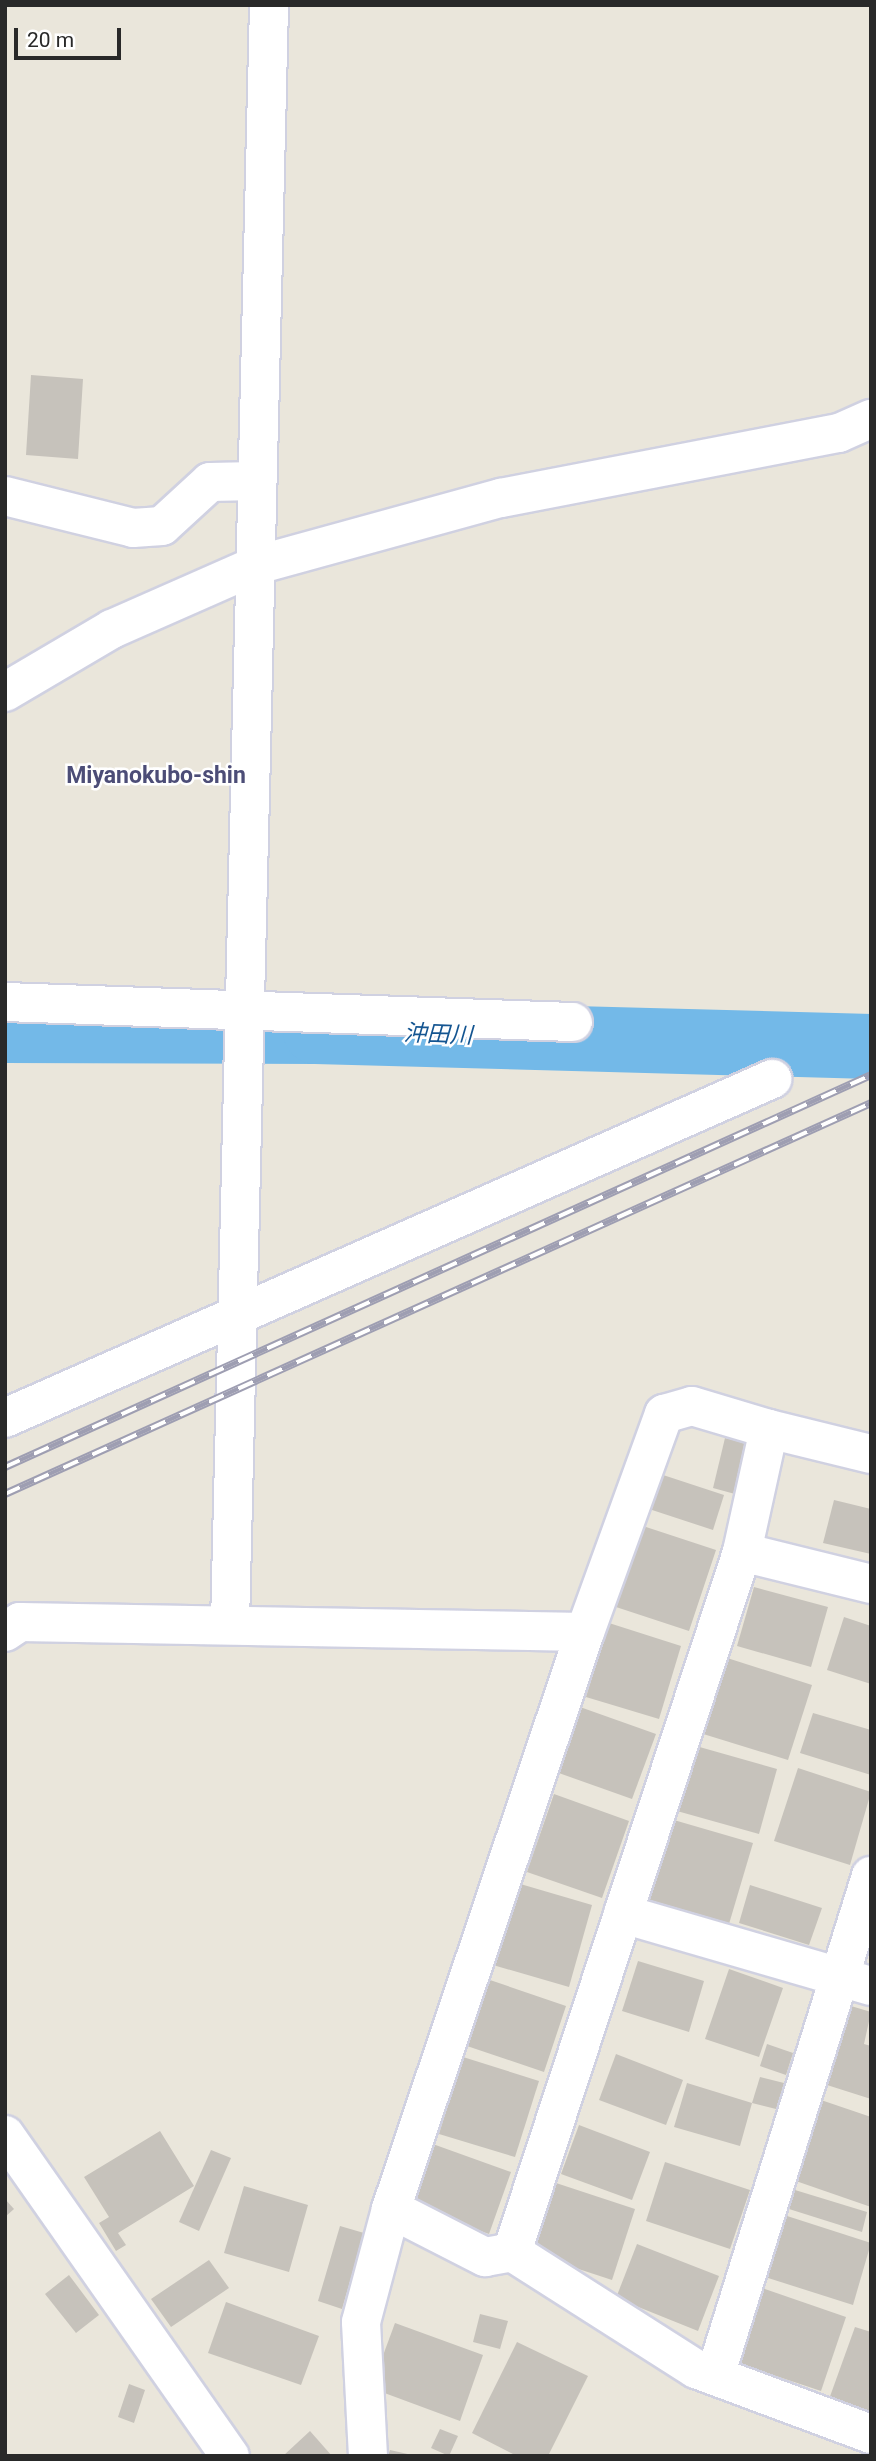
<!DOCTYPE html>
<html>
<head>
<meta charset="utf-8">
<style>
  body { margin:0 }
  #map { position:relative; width:876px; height:2461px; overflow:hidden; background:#eae6db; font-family:Roboto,"Noto Sans JP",sans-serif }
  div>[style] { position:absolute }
  .river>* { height:65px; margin:-32.5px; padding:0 32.5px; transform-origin:32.5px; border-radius:32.5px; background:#73b9e8 }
  .building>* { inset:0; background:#c6c2bb }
  .roads { filter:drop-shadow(2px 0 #d0d1e1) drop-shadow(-2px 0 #d0d1e1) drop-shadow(0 2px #d0d1e1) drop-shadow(0 -2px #d0d1e1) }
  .minor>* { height:38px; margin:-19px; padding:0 19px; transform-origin:19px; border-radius:19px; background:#fff }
  .rail>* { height:8px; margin-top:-4px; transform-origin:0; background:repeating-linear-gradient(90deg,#fff 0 16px,#9e9eb2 0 32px); box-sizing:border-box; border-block:2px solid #9e9eb2 }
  span { translate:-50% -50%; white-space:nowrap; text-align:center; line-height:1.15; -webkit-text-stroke:5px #fff; paint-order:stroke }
  .neighbourhood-label { font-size:23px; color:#4c4d77; font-weight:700 }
  .water-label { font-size:23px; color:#145591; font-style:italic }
  .frame { position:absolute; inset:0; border:7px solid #292929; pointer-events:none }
  .scale { position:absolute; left:14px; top:28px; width:107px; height:32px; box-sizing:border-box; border:4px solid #292929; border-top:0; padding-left:9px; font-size:21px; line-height:24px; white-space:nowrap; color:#292929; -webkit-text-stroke:5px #fff; paint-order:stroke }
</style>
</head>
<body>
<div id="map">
  <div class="river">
    <div style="left:5px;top:1030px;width:310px;rotate:0.2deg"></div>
    <div style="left:315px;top:1031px;width:556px;rotate:1.55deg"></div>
  </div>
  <div class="building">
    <div style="clip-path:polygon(31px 375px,83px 379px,78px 459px,26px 455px)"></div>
    <div style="clip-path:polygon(725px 1438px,747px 1443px,735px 1494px,713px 1488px)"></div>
    <div style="clip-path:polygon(657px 1473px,724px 1495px,713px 1530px,646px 1508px)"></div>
    <div style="clip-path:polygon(834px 1500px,871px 1509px,871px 1554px,823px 1543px)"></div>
    <div style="clip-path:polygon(643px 1526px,716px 1550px,689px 1631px,616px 1607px)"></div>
    <div style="clip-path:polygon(754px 1587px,828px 1607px,811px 1667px,737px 1646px)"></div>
    <div style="clip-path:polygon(844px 1617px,871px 1626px,871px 1684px,827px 1670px)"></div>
    <div style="clip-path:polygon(609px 1623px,681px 1646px,659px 1719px,586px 1697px)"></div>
    <div style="clip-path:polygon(724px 1657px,812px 1685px,788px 1760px,700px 1733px)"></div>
    <div style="clip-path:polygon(580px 1707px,656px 1734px,632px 1799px,556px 1772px)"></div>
    <div style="clip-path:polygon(813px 1713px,871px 1730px,871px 1775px,800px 1753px)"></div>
    <div style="clip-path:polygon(696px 1746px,777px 1769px,759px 1834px,677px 1811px)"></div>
    <div style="clip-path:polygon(798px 1768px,871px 1792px,850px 1865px,774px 1841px)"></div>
    <div style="clip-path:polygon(554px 1794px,629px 1821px,602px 1898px,527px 1872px)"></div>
    <div style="clip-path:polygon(667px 1818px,753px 1843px,729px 1924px,643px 1898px)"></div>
    <div style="clip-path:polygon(517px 1883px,592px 1905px,569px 1987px,493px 1965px)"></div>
    <div style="clip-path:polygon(750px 1885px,822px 1908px,809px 1945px,739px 1923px)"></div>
    <div style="clip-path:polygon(638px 1961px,704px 1981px,689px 2032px,622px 2011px)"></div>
    <div style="clip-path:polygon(729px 1969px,783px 1988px,759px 2057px,705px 2039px)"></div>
    <div style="clip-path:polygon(490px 1980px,566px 2006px,544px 2072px,467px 2046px)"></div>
    <div style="clip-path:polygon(851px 2006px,871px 2012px,864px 2044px,871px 2046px,871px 2099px,827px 2085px)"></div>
    <div style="clip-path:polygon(767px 2044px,793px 2053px,786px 2075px,760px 2066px)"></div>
    <div style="clip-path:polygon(616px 2054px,683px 2080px,666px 2125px,599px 2100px)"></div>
    <div style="clip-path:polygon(463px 2057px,539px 2081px,515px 2157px,439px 2134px)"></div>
    <div style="clip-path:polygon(760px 2077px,784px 2083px,776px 2109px,752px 2103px)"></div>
    <div style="clip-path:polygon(687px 2083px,752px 2103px,740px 2146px,674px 2127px)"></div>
    <div style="clip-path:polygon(821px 2100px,871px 2117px,871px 2207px,793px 2180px)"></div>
    <div style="clip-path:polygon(579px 2125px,650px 2152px,632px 2200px,561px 2174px)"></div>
    <div style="clip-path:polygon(160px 2131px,194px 2186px,118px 2233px,126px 2245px,116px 2251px,99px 2223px,109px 2217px,84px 2177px)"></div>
    <div style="clip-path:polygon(430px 2143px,511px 2172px,489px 2234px,408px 2205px)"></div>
    <div style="clip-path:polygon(211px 2150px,231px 2158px,199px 2231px,179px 2222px)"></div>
    <div style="clip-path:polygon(665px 2162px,750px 2190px,730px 2249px,646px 2221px)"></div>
    <div style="clip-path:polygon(553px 2182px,635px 2209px,612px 2280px,530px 2253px)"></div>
    <div style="clip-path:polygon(244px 2186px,308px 2205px,289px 2272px,224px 2253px)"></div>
    <div style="clip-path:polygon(795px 2190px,867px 2212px,862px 2232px,789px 2209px)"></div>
    <div style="clip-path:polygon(5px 2199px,14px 2209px,5px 2217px)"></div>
    <div style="clip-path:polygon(784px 2215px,871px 2243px,853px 2305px,765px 2277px)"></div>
    <div style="clip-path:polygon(340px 2226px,364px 2233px,342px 2309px,318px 2301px)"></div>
    <div style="clip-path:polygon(637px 2244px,719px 2276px,698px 2331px,616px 2298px)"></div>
    <div style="clip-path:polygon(209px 2260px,229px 2288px,171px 2327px,151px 2299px)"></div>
    <div style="clip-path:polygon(69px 2275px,99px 2315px,76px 2333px,45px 2294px)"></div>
    <div style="clip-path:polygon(762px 2288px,846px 2317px,821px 2391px,737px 2363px)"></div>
    <div style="clip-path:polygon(226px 2302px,319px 2336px,301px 2385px,208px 2353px)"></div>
    <div style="clip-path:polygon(480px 2314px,508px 2321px,500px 2349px,473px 2342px)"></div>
    <div style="clip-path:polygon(395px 2323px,483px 2355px,460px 2421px,371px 2388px)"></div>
    <div style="clip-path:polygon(855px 2327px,871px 2332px,871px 2417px,828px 2402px)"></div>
    <div style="clip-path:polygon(517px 2342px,588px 2376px,548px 2456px,517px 2456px,472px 2433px)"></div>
    <div style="clip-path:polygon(129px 2384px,145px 2390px,134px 2423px,118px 2417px)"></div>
    <div style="clip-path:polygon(440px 2429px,458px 2436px,449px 2456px,431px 2448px)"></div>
    <div style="clip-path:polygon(310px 2431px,332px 2456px,283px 2456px)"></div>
    <div style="clip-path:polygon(390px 2450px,412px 2455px,412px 2456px,388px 2456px)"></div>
  </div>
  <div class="roads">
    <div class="minor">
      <div style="left:5px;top:496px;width:132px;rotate:14deg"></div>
      <div style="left:133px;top:528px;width:29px;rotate:-4deg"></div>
      <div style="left:162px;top:526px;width:65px;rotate:-42.5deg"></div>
      <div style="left:210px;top:482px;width:46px;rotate:-1.2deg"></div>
      <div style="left:5px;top:692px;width:124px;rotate:-30.5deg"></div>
      <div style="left:112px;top:629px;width:158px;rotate:-23.8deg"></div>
      <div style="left:257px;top:565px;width:253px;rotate:-15.4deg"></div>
      <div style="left:501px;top:498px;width:344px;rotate:-10.9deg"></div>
      <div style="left:839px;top:433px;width:35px;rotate:-24deg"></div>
      <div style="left:5px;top:1002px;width:568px;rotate:2.02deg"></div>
      <div style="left:5px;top:1418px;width:839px;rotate:-23.84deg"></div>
      <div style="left:769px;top:1429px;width:105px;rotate:13.8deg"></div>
      <div style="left:742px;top:1552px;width:133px;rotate:13.9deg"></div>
      <div style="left:230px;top:1624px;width:1619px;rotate:-88.62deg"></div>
      <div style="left:5px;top:1632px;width:18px;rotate:-34deg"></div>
      <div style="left:20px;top:1622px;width:565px;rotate:1.01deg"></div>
      <div style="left:585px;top:1632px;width:232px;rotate:-70.1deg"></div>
      <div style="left:664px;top:1414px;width:29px;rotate:-16deg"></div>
      <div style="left:692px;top:1406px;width:80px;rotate:16.6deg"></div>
      <div style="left:769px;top:1429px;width:126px;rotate:102.4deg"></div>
      <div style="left:742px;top:1552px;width:737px;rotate:108.19deg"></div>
      <div style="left:623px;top:1914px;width:258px;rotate:16.2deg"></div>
      <div style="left:5px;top:2135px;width:392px;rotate:55deg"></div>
      <div style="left:391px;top:2209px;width:609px;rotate:-71.42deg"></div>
      <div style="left:715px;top:2376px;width:524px;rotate:-72.67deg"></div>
      <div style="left:368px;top:2456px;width:134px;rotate:-93deg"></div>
      <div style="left:361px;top:2322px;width:117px;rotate:-75.1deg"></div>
      <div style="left:391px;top:2209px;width:106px;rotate:27.1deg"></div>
      <div style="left:485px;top:2257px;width:27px;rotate:-10deg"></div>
      <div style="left:512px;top:2252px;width:218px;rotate:32.5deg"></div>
      <div style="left:696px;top:2369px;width:187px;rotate:20.4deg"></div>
    </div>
  </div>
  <div class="rail">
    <div style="left:5px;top:1467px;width:951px;rotate:-24.35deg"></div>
    <div style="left:5px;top:1494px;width:950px;rotate:-24.3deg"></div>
  </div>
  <div class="neighbourhood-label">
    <span style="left:156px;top:776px">Miyanokubo-shin</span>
  </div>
  <div class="water-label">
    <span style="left:438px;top:1035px;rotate:2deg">沖田川</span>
  </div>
  <div class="frame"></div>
  <div class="scale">20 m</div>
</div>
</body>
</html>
